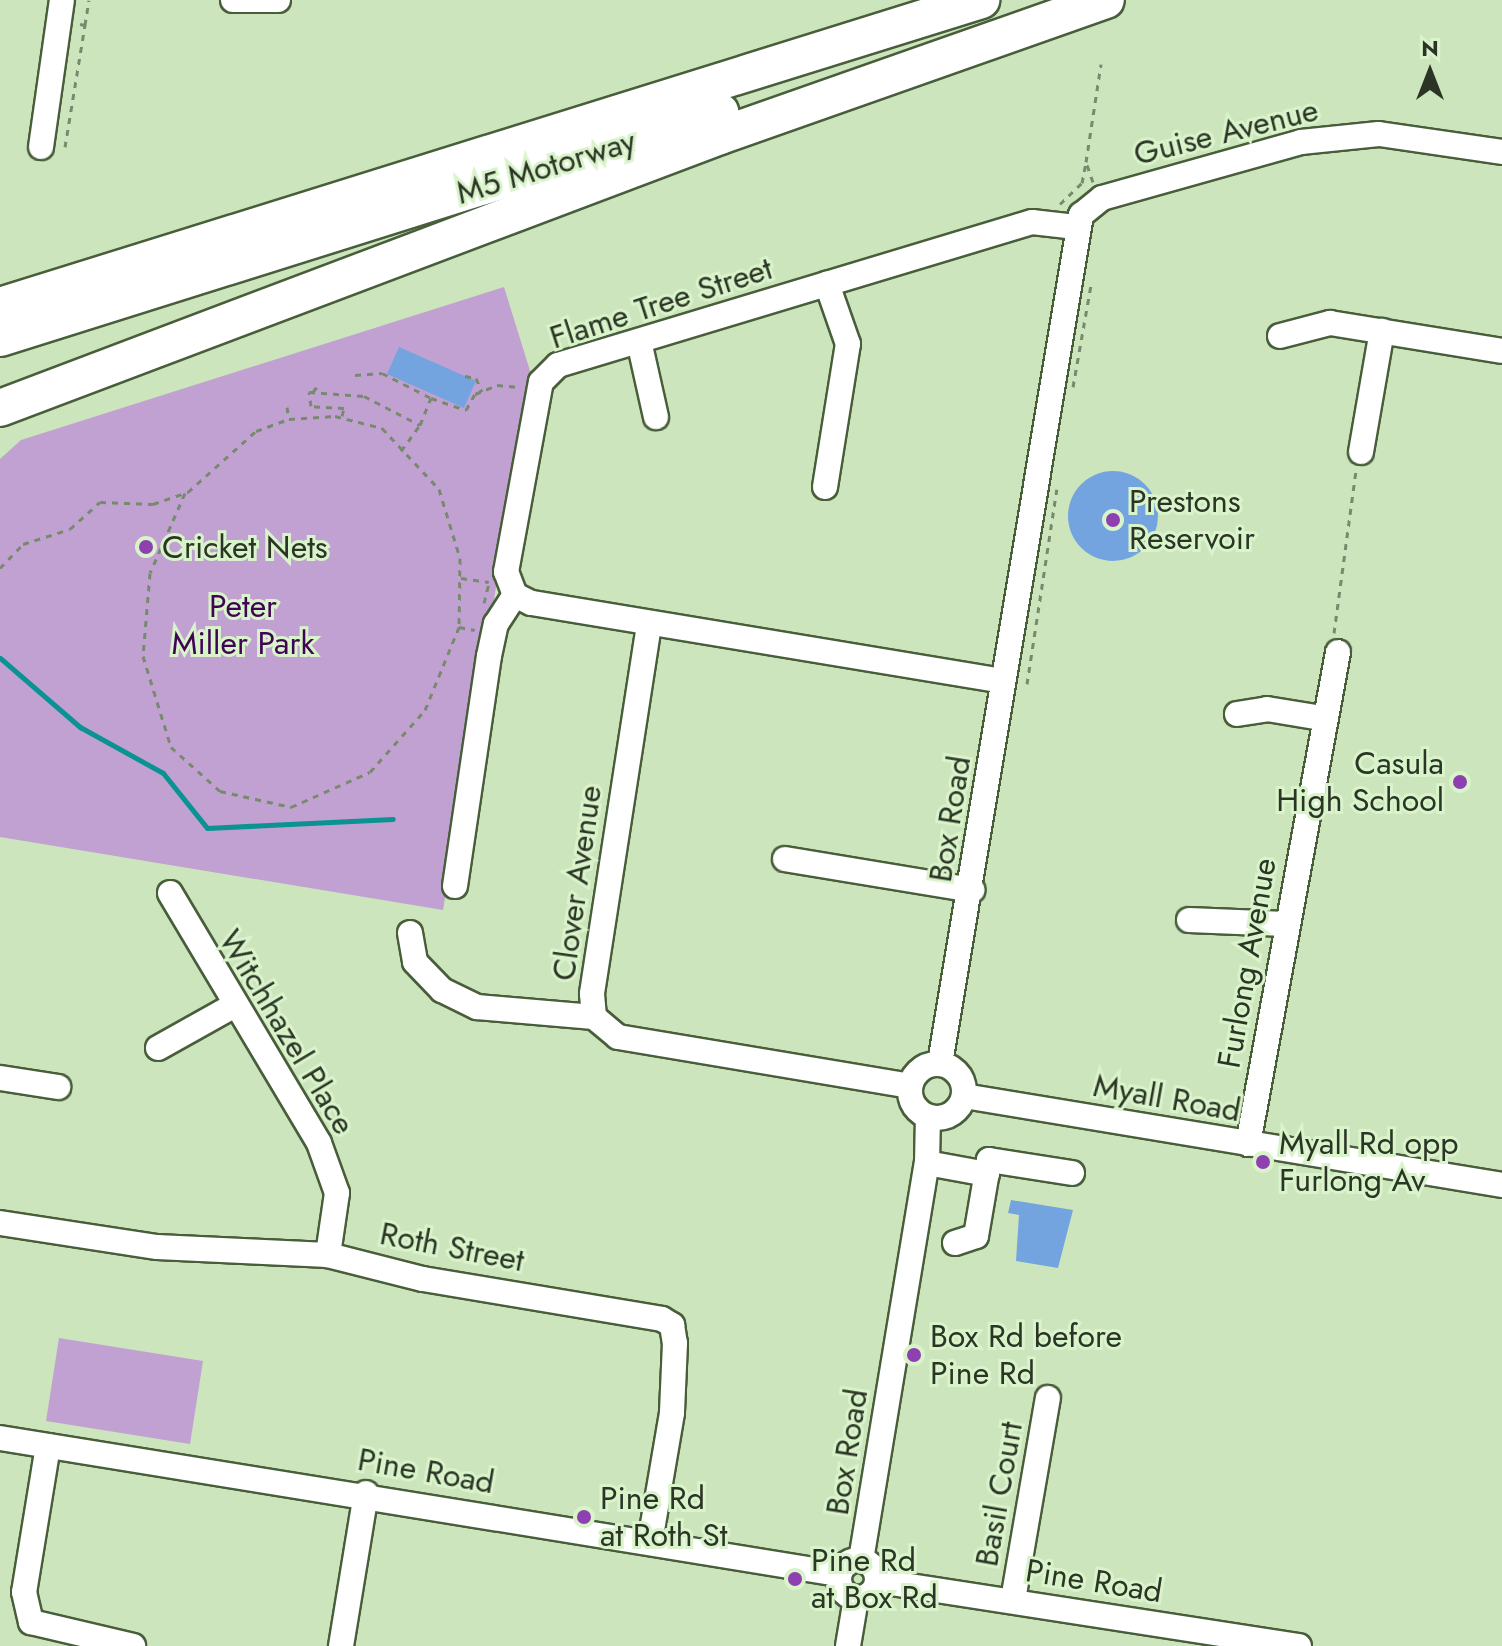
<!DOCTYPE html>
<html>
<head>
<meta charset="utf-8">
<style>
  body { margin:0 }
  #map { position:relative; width:1502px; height:1646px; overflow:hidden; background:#cce5bd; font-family:Jost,sans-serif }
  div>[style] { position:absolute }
  .green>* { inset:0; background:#c1a1d2 }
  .stream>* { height:5px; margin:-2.5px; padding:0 2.5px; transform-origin:2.5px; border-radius:2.5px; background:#0a9392 }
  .building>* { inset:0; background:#74a4df }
  .round { border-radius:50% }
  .path>* { height:3px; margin-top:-1.5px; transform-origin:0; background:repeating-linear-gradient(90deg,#788a6e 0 6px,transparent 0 12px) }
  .roads { filter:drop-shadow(2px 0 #485e3b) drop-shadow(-2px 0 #485e3b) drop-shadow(0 2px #485e3b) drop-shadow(0 -2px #485e3b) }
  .minor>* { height:24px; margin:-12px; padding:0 12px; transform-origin:12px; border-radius:12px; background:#fff }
  .minor>.ring { margin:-12px; padding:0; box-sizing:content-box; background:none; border:24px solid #fff; border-radius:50% }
  .highway>* { height:36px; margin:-18px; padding:0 18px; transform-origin:18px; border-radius:18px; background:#fff }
  .dots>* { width:22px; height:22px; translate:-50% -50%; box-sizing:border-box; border:4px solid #d9f3ca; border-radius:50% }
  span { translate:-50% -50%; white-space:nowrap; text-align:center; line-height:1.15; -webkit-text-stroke:6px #d9f3ca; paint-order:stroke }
  .street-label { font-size:32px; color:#2b3525 }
  .poi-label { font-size:32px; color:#2b3525 }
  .left { translate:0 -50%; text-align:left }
  .right { translate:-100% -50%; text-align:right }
  .park-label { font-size:32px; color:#3f0554 }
  .north { position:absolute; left:1390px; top:32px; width:80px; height:80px; -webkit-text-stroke:6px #d9f3ca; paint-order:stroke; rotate:0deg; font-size:22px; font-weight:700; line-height:32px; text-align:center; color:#2b3525 }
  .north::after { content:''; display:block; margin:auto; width:28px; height:36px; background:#2b3525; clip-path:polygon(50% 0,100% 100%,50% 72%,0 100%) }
</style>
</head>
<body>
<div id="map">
  <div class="green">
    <div style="clip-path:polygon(504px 287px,531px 374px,443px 910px,0 837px,0 459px,21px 440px)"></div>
    <div style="clip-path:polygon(59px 1338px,203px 1361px,190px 1444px,46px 1421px)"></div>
  </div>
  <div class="stream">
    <div style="left:0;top:658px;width:106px;rotate:40.8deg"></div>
    <div style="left:80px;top:727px;width:95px;rotate:29deg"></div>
    <div style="left:163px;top:773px;width:70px;rotate:51.3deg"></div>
    <div style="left:207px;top:828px;width:186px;rotate:-2.8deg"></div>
  </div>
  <div class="building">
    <div style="clip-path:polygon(399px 347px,476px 381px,464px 408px,387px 374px)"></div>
    <div class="round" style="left:1068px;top:471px;width:90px;height:90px"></div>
    <div style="clip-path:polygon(1011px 1200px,1073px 1210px,1058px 1268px,1016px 1261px,1019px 1215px,1008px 1213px)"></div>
  </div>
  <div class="path">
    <div style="left:85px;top:25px;width:25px;rotate:-81deg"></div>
    <div style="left:65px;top:147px;width:124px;rotate:-80.7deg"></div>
    <div style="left:85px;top:25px;width:5px;rotate:-169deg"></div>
    <div style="left:1093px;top:182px;width:21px;rotate:-109deg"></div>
    <div style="left:1086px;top:162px;width:99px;rotate:-81.3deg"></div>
    <div style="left:1060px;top:204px;width:30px;rotate:-44deg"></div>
    <div style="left:1082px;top:183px;width:21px;rotate:-79deg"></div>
    <div style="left:355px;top:375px;width:27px;rotate:-4deg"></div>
    <div style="left:382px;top:373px;width:55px;rotate:27deg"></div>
    <div style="left:465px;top:376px;width:11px;rotate:10deg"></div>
    <div style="left:476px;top:378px;width:15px;rotate:67deg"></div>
    <div style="left:1073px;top:387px;width:104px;rotate:-80deg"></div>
    <div style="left:313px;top:392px;width:10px;rotate:-53deg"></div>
    <div style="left:287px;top:407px;width:12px;rotate:81deg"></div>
    <div style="left:342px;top:416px;width:8px;rotate:-76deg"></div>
    <div style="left:344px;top:408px;width:33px;rotate:-177deg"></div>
    <div style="left:311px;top:406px;width:14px;rotate:-98deg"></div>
    <div style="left:309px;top:392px;width:55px;rotate:4.2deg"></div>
    <div style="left:364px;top:396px;width:63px;rotate:27.4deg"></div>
    <div style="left:420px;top:425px;width:29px;rotate:-68deg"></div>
    <div style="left:431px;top:398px;width:37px;rotate:19deg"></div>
    <div style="left:466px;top:410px;width:18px;rotate:-61deg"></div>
    <div style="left:475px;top:394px;width:24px;rotate:-22deg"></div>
    <div style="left:497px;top:385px;width:24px;rotate:5deg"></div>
    <div style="left:401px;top:451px;width:32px;rotate:-54deg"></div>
    <div style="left:185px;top:493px;width:87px;rotate:113.6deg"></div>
    <div style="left:150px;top:573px;width:83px;rotate:94.8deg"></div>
    <div style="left:143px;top:656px;width:95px;rotate:72.9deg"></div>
    <div style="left:171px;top:747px;width:66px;rotate:41.9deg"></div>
    <div style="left:220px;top:791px;width:73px;rotate:12.7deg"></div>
    <div style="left:291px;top:807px;width:86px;rotate:-23.9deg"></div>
    <div style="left:370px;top:772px;width:83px;rotate:-48.4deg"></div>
    <div style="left:425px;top:710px;width:90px;rotate:-67.7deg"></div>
    <div style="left:0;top:568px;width:33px;rotate:-46deg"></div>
    <div style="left:23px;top:544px;width:49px;rotate:-17.7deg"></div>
    <div style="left:70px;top:529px;width:40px;rotate:-42deg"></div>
    <div style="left:100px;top:502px;width:53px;rotate:2.2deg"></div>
    <div style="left:153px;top:504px;width:37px;rotate:-19deg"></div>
    <div style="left:188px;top:492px;width:91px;rotate:-41.9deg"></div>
    <div style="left:256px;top:431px;width:35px;rotate:-20deg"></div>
    <div style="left:289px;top:419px;width:46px;rotate:-3.7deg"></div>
    <div style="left:335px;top:416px;width:49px;rotate:14.3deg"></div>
    <div style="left:382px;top:428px;width:83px;rotate:46.9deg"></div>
    <div style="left:439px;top:489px;width:72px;rotate:73.1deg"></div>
    <div style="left:460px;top:558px;width:69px;rotate:90.8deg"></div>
    <div style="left:459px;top:627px;width:16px;rotate:11deg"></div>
    <div style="left:461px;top:578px;width:28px;rotate:8deg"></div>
    <div style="left:484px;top:603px;width:21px;rotate:-76deg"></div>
    <div style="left:1334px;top:633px;width:164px;rotate:-82.3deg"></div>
    <div style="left:1027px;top:684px;width:197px;rotate:-81.3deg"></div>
  </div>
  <div class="roads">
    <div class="minor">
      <div style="left:233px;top:0;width:45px"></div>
      <div style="left:41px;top:147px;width:148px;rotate:-81.9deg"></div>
      <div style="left:1280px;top:336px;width:52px;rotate:-14.6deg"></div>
      <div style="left:1330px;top:323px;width:174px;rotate:9.2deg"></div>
      <div style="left:639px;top:341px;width:78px;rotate:77.4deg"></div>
      <div style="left:1361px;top:452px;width:123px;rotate:-80.2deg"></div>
      <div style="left:825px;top:487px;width:145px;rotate:-80.9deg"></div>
      <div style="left:848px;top:344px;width:64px;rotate:-109.3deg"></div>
      <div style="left:649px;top:625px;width:373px;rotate:98.8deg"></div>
      <div style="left:592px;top:994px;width:23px;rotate:85deg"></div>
      <div style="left:594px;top:1017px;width:31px;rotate:40deg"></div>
      <div style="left:618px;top:1037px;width:296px;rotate:9.5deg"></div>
      <div style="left:1003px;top:681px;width:478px;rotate:-170.6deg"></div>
      <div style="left:531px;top:603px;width:18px;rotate:-153deg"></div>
      <div style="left:515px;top:595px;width:25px;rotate:-111deg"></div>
      <div style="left:506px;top:572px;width:193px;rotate:-79.6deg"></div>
      <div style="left:541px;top:382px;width:24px;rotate:-45deg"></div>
      <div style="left:558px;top:365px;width:495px;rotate:-16.8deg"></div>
      <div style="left:1032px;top:222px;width:44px;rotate:6.5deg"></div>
      <div style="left:1237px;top:714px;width:30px;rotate:-9deg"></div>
      <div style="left:1267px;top:709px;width:56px;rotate:9.3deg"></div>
      <div style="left:785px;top:859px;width:190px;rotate:9.4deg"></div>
      <div style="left:455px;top:886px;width:232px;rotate:-81.6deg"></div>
      <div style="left:489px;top:656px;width:33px;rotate:-78deg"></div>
      <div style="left:496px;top:624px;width:35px;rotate:-57deg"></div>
      <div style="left:170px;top:893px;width:291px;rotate:59.2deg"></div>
      <div style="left:319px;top:1143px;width:53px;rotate:70.2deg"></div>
      <div style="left:337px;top:1193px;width:63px;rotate:98.3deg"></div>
      <div style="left:1189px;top:920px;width:97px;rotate:2.4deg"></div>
      <div style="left:410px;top:933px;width:29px;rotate:80deg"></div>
      <div style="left:415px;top:962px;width:39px;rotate:46deg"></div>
      <div style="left:442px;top:990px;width:39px;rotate:26deg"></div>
      <div style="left:477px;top:1007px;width:117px;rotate:4.9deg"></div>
      <div style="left:158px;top:1048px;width:86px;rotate:-29.2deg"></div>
      <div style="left:940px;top:1063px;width:860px;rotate:-80.56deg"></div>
      <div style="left:1081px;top:215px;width:27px;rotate:-39deg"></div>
      <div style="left:1102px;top:198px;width:207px;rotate:-15.7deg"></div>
      <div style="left:1301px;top:142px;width:78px;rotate:-5.9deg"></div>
      <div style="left:1379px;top:134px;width:124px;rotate:8.3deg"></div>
      <div class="ring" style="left:910px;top:1064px;width:30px;height:30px"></div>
      <div style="left:0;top:1078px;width:59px;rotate:8.8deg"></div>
      <div style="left:964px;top:1096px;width:545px;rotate:9.39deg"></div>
      <div style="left:1248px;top:1144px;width:500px;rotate:-79.63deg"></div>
      <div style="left:927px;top:1163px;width:61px;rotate:10.4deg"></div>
      <div style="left:0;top:1223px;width:159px;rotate:8.7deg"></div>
      <div style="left:157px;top:1247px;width:171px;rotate:2.7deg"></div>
      <div style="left:328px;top:1255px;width:98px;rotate:14.2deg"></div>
      <div style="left:423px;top:1279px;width:242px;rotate:9.5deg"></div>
      <div style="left:662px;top:1319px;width:12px;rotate:31deg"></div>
      <div style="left:672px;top:1325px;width:18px;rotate:81deg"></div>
      <div style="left:675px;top:1343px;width:70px;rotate:92.5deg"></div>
      <div style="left:672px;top:1413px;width:131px;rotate:99.7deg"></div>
      <div style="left:955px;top:1243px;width:22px;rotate:-18deg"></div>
      <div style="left:976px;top:1236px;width:77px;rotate:-80.3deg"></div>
      <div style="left:989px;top:1160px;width:84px;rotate:8.9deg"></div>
      <div style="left:0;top:1438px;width:850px;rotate:9.21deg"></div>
      <div style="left:48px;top:1446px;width:148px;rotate:99.3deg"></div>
      <div style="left:24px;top:1592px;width:31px;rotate:77deg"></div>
      <div style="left:31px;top:1622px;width:105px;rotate:13.2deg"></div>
      <div class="ring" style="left:839px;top:1560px;width:14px;height:14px"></div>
      <div style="left:861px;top:1560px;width:402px;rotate:-80.6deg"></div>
      <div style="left:927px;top:1163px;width:46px;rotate:-88.8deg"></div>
      <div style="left:878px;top:1581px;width:426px;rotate:8.8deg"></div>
      <div style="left:1013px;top:1600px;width:205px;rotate:-80.2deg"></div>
      <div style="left:341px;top:1646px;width:155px;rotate:-80.7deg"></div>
      <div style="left:848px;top:1646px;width:49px;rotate:-80.5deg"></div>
    </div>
    <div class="highway">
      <div style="left:0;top:306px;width:1028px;rotate:-17.32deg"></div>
      <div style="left:0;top:338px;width:755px;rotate:-17.43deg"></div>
      <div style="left:0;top:408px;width:770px;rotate:-20.7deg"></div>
      <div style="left:720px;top:136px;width:409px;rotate:-19.4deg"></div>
    </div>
  </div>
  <div class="dots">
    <div style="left:1113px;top:520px;background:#8e3fb0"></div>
    <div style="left:146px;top:547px;background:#8e3fb0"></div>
    <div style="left:1460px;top:782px;background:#8e3fb0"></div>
    <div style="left:1263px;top:1162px;background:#8e3fb0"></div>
    <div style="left:914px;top:1355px;background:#8e3fb0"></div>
    <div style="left:584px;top:1517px;background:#8e3fb0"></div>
    <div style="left:795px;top:1579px;background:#8e3fb0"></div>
  </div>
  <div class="street-label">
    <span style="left:1226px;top:132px;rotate:-14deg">Guise Avenue</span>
    <span style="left:546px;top:167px;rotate:-17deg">M5 Motorway</span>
    <span style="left:661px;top:303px;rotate:-18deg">Flame Tree Street</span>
    <span style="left:950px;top:819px;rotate:-81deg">Box Road</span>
    <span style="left:577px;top:883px;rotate:-82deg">Clover Avenue</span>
    <span style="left:1247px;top:963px;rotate:-80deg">Furlong Avenue</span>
    <span style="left:287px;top:1032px;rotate:59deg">Witchhazel Place</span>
    <span style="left:1167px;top:1098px;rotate:10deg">Myall Road</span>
    <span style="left:452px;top:1247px;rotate:11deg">Roth Street</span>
    <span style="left:847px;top:1452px;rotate:-81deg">Box Road</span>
    <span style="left:426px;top:1471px;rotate:10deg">Pine Road</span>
    <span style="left:999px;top:1494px;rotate:-80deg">Basil Court</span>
    <span style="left:1094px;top:1581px;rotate:9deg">Pine Road</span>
  </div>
  <div class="poi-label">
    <span class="left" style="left:1129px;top:520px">Prestons<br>Reservoir</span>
    <span class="left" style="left:162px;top:547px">Cricket Nets</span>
    <span class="right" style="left:1444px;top:782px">Casula<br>High School</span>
    <span class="left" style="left:1279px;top:1162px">Myall Rd opp<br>Furlong Av</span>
    <span class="left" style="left:930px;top:1355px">Box Rd before<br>Pine Rd</span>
    <span class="left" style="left:600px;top:1517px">Pine Rd<br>at Roth St</span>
    <span class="left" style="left:811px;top:1579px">Pine Rd<br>at Box Rd</span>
  </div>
  <div class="park-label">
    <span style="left:243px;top:625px">Peter<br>Miller Park</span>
  </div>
  <div class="north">N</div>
</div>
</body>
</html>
